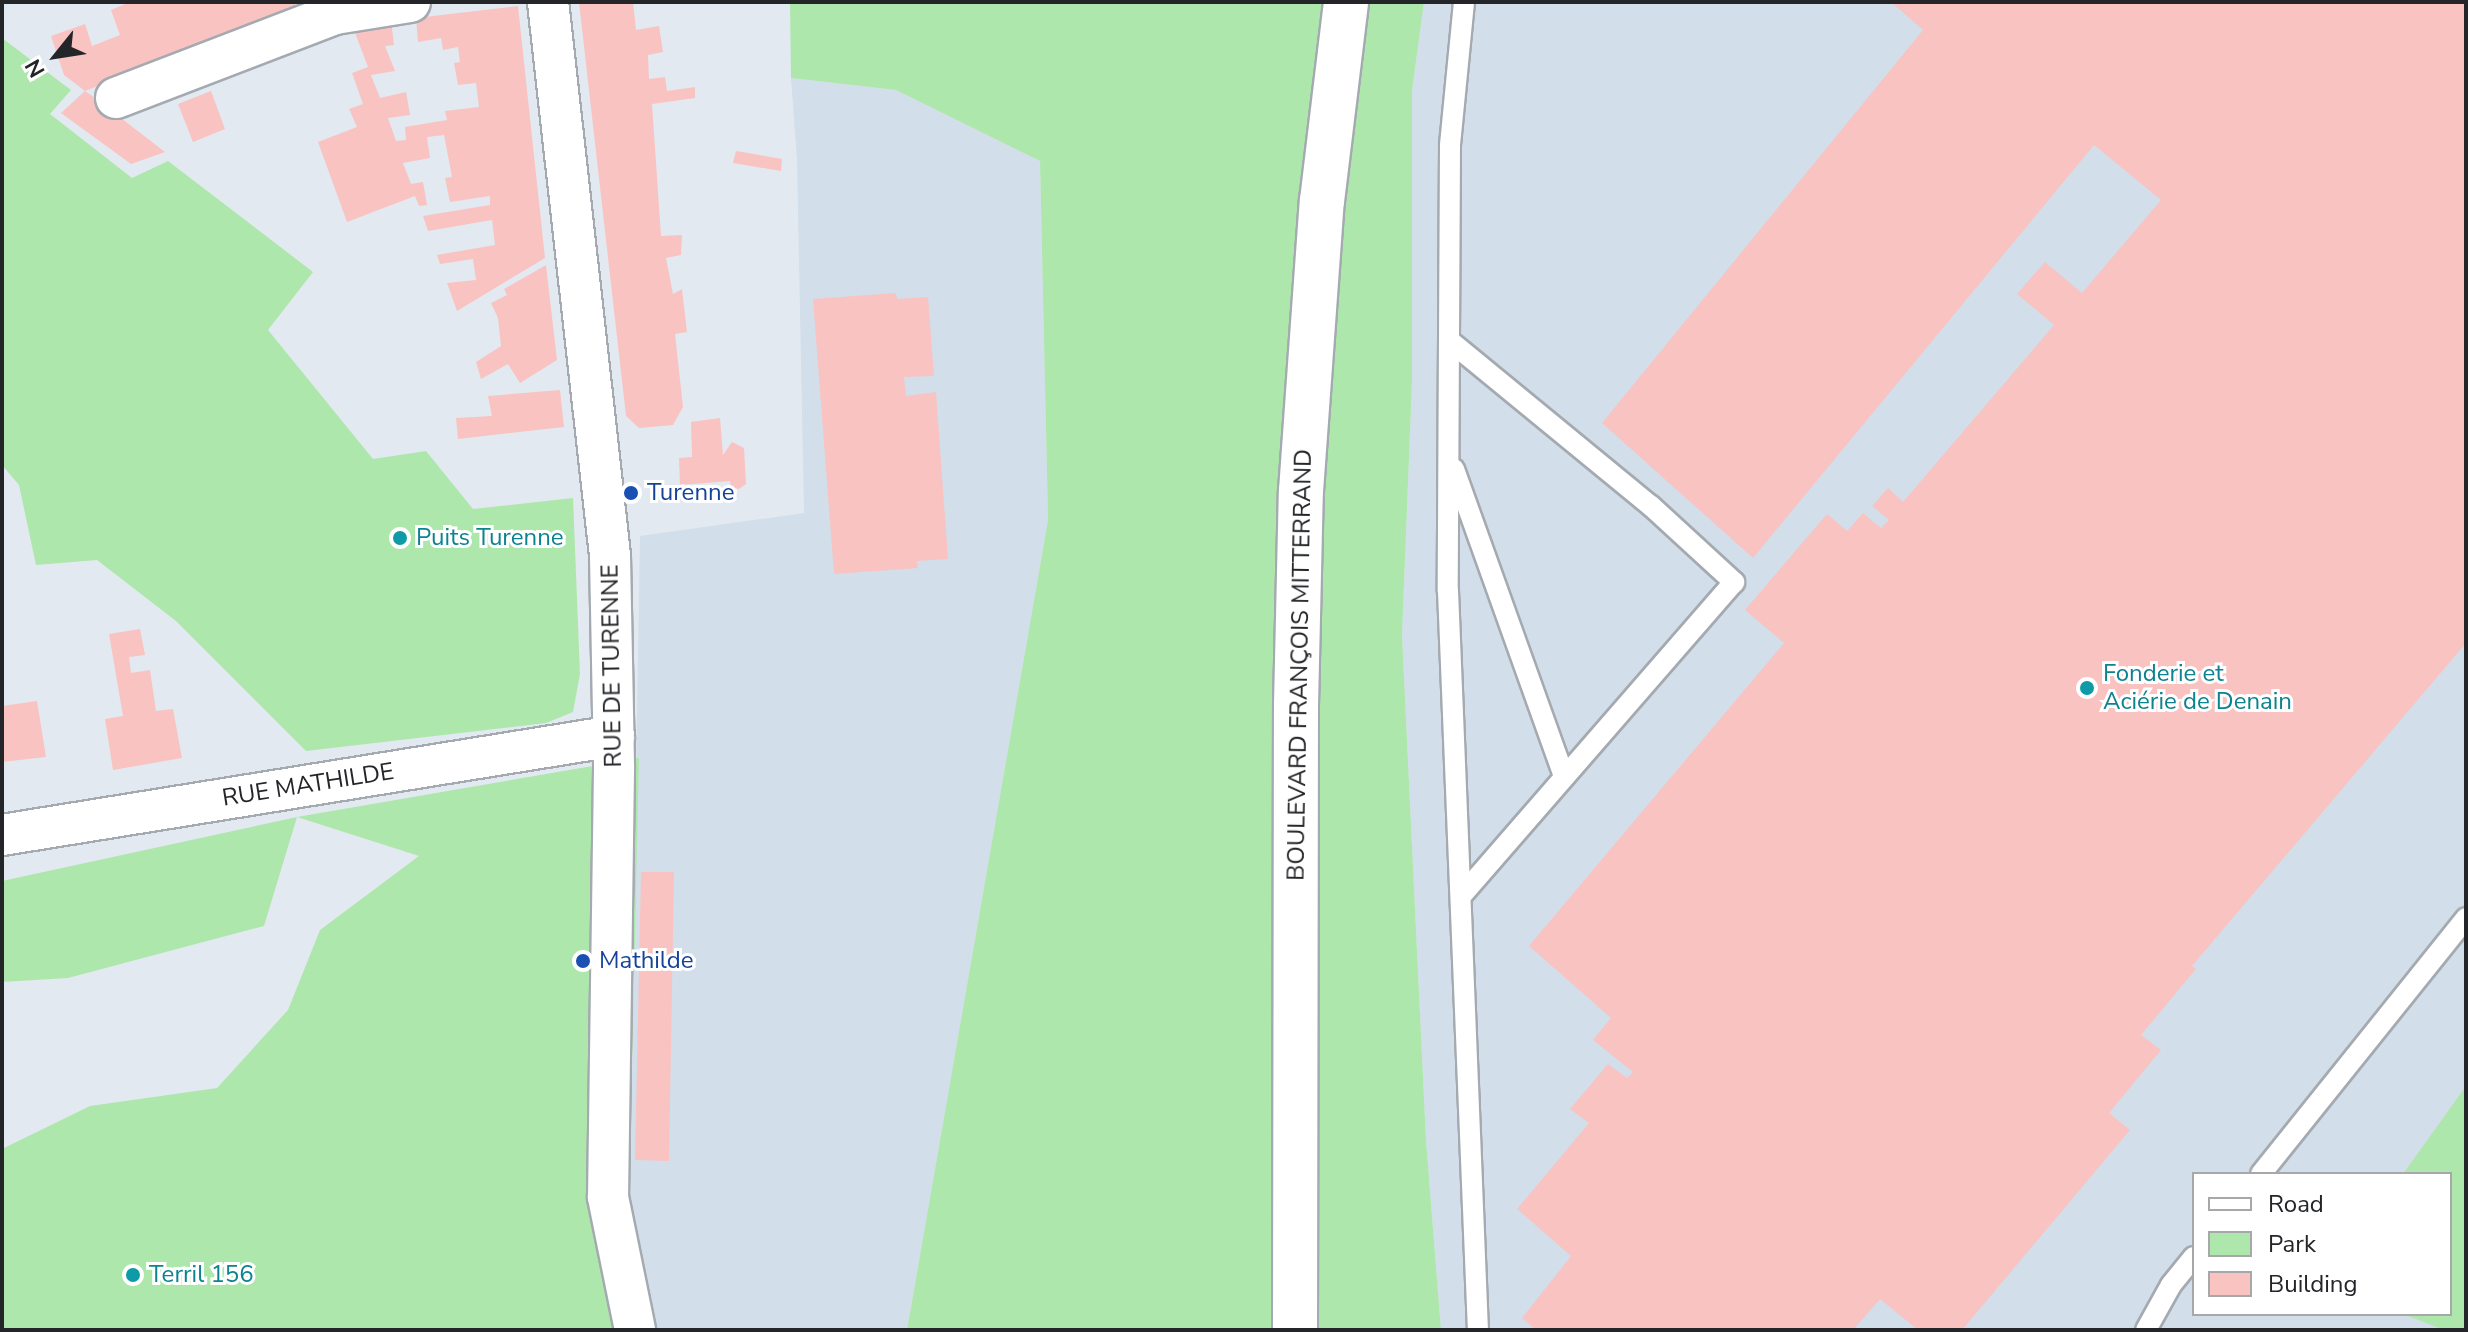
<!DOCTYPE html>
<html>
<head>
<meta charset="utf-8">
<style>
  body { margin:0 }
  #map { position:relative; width:2468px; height:1332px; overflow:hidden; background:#e3e9f0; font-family:"Nunito Sans",sans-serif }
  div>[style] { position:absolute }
  .built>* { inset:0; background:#d2deea }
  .green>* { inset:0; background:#aee7ac }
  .building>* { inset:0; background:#f9c3c2 }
  .roads { filter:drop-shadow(2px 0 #a4aab0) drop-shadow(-2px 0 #a4aab0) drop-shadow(0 2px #a4aab0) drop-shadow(0 -2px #a4aab0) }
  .service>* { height:20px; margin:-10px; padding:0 10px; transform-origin:10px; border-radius:10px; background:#fff }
  .minor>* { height:40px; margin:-20px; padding:0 20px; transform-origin:20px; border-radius:20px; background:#fff }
  .secondary>* { height:44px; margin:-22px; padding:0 22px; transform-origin:22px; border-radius:22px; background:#fff }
  .dots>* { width:22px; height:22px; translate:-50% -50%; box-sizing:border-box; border:4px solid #fff; border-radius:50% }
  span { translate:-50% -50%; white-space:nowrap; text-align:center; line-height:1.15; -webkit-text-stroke:6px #fff; paint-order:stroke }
  .transit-label { font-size:24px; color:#164399 }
  .left { translate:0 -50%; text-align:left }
  .culture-label { font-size:24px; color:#0d838f }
  .street-label { font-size:24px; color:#232528 }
  .frame { position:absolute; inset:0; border:4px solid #232528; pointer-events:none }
  .legend { position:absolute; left:2192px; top:1172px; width:260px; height:144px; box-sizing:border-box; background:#fff; border:2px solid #a7a8a9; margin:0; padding:10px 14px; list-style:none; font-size:24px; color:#232528 }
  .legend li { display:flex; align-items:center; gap:16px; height:40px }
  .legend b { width:40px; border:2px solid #a7a8a9 }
  .north { position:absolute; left:16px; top:16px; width:80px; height:80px; -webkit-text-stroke:6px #fff; paint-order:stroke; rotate:240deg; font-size:22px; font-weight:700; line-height:32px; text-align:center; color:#232528 }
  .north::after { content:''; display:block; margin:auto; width:28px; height:36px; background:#232528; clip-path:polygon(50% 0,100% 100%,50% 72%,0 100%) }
</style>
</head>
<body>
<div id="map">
  <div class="built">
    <div style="clip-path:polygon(evenodd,1424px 2px,2466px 2px,2466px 1330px,1441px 1330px,1426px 1140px,1402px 635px,1412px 382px,1412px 91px,1424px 2px,2194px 1174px,2450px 1174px,2450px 1314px,2194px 1314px,2194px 1174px)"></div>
    <div style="clip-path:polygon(791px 78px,896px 90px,1040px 161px,1048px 520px,907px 1330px,657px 1330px,629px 1196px,640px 536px,804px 513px,797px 160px)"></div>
  </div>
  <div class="green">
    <div style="clip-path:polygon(790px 2px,1424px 2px,1412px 91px,1412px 382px,1402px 635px,1426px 1140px,1441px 1330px,907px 1330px,1048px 520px,1040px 161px,896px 90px,791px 78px)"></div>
    <div style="clip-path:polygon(2px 38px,71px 90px,50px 114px,132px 178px,168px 161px,313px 272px,268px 330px,373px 459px,426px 451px,473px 509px,573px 498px,580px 674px,573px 712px,546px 723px,306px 751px,176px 621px,97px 560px,36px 565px,19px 485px,2px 465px)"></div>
    <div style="clip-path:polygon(639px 758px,629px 1196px,657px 1330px,2px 1330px,2px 1149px,90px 1106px,217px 1088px,288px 1010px,320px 930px,419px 856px,297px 817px,264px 926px,68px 978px,2px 982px,2px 881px,297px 817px)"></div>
    <div style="clip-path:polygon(2466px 1086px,2466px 1330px,2444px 1330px,2403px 1314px,2450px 1314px,2450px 1174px,2403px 1174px)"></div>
  </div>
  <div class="building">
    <div style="clip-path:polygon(130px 2px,294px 2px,296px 8px,85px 91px,64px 75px,51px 36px,85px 24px,92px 46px,120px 35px,111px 10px)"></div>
    <div style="clip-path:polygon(579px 2px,633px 2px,636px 30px,659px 26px,663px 52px,648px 55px,649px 79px,665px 77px,667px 91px,695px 87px,695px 98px,652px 104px,661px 236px,682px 235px,681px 255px,666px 258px,673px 294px,682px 289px,687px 332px,675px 334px,683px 407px,673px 425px,639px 428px,626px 416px)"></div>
    <div style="clip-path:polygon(1891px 2px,2466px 2px,2466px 643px,2192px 966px,2196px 969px,2141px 1035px,2161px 1050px,2109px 1113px,2130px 1130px,1962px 1330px,1918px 1330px,1880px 1299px,1853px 1330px,1536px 1330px,1522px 1318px,1571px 1256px,1517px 1209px,1589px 1123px,1570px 1109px,1608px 1064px,1627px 1078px,1633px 1072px,1593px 1040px,1611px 1018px,1529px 946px,1784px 643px,1745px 610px,1827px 514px,1847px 531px,1863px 513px,1881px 528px,1889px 520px,1872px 506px,1888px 488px,1903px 502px,2054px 325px,2017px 294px,2045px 262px,2082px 293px,2161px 200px,2094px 145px,1753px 558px,1602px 423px,1923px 30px)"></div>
    <div style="clip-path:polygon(518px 6px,545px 258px,457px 311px,447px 283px,476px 280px,473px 259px,440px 264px,437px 255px,495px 245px,492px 220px,428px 231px,423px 216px,490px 205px,490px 196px,450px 202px,445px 178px,452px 177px,444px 135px,427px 137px,430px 158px,403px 163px,411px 184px,423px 182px,427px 205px,419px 206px,415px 196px,347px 222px,318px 142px,357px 127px,349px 109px,363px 104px,352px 73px,368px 67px,352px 25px,391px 20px,394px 45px,385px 46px,395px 71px,371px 75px,380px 98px,406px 92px,410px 115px,388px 118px,396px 141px,406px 140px,405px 127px,447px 120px,445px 111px,479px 107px,476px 83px,458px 85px,454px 63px,460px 62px,458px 47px,443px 50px,441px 38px,418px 42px,416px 18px)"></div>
    <div style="clip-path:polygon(85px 91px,95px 98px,165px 152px,131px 164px,61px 113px)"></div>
    <div style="clip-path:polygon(211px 91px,225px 129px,193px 142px,178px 104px)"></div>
    <div style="clip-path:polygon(736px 151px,782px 159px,781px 171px,733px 163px)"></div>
    <div style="clip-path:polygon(546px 265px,557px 360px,520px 383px,508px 364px,481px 379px,476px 362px,501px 346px,498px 318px,491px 303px,507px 295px,504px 289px)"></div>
    <div style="clip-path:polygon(896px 293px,897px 299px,928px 297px,934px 376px,904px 377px,906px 396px,936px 392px,948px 559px,917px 561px,918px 568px,834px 574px,813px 299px)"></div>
    <div style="clip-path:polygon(560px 390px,564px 427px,458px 439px,456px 418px,492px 416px,488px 396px)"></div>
    <div style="clip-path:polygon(720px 418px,723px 455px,732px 442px,744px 448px,746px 484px,739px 489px,731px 487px,730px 481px,680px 485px,679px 458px,692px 457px,691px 422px)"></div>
    <div style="clip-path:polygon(140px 629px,145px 655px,129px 657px,131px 673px,150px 670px,156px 711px,173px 709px,182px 758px,113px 770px,105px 719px,123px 716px,109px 634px)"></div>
    <div style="clip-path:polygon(37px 701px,46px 757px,2px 762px,2px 706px)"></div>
    <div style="clip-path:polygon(641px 872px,674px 872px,669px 1161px,635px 1160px)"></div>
  </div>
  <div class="roads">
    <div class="service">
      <div style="left:1464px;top:2px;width:145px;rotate:95.6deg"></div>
      <div style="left:1450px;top:146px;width:445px;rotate:90.3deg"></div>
      <div style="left:1448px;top:591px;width:740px;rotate:87.68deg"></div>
      <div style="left:1450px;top:341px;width:260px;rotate:39.4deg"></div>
      <div style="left:1651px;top:506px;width:113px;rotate:42.5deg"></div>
      <div style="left:1734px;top:582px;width:413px;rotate:131deg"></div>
      <div style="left:1454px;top:469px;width:327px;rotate:70.3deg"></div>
      <div style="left:2261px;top:1174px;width:328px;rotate:-51.3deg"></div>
      <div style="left:2146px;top:1330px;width:51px;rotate:-60.9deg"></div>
      <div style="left:2171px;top:1285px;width:36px;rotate:-51deg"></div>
    </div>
    <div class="minor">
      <div style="left:548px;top:2px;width:557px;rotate:83.61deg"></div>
      <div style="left:610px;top:556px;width:213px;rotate:88.9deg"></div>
      <div style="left:614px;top:769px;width:428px;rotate:90.8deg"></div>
      <div style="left:608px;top:1197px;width:136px;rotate:78.5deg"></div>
      <div style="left:116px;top:98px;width:235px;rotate:-21deg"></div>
      <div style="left:335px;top:14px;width:76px;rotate:-9.1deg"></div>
      <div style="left:2px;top:835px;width:620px;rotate:-9.19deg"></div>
    </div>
    <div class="secondary">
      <div style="left:1295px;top:1330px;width:625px;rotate:-89.91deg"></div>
      <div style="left:1296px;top:705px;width:214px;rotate:-88.7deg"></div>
      <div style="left:1301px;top:491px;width:291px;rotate:-85.9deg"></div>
      <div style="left:1322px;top:201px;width:200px;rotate:-83.1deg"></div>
    </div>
  </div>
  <div class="dots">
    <div style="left:631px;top:493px;background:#1a4fb4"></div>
    <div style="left:400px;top:538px;background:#0f9aa8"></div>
    <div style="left:2087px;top:688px;background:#0f9aa8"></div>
    <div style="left:583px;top:961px;background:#1a4fb4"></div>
    <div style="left:133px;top:1275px;background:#0f9aa8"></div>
  </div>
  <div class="transit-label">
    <span class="left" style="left:647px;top:493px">Turenne</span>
    <span class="left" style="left:599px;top:961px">Mathilde</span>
  </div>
  <div class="culture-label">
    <span class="left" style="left:416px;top:538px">Puits Turenne</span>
    <span class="left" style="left:2103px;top:688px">Fonderie et<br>Aciérie de Denain</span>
    <span class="left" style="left:149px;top:1275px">Terril 156</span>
  </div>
  <div class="street-label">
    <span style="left:1300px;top:665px;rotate:-89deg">BOULEVARD FRANÇOIS MITTERRAND</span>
    <span style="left:612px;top:666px;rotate:-91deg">RUE DE TURENNE</span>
    <span style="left:308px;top:785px;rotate:-9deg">RUE MATHILDE</span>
  </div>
  <div class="frame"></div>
  <ul class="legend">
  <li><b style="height:10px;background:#fff"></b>Road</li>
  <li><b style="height:22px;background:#aee7ac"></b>Park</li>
  <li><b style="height:22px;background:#f9c3c2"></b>Building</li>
  </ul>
  <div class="north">N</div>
</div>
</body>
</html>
